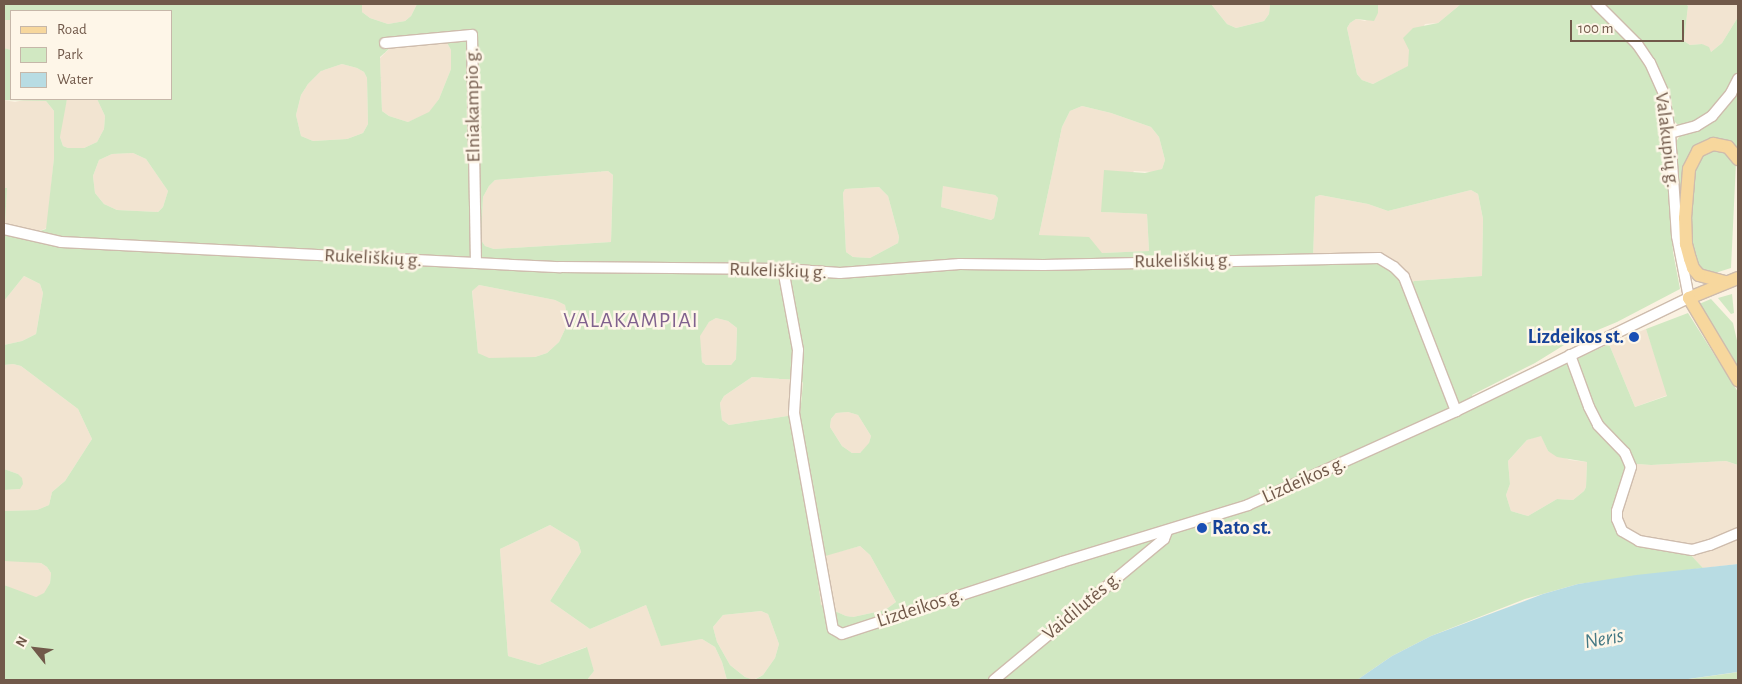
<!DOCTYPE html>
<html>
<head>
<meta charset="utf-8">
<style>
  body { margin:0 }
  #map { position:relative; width:1742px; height:684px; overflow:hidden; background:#fbf2e2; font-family:"Alegreya Sans",sans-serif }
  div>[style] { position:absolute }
  .residential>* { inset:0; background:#f2e4d1 }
  .green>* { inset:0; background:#d1e8c2 }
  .water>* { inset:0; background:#b8dce3 }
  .roads { filter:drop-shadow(1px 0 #cebcad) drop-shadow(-1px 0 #cebcad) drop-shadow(0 1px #cebcad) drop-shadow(0 -1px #cebcad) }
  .minor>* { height:10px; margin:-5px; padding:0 5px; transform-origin:5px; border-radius:5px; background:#fff }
  .major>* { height:12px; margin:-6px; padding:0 6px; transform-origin:6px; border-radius:6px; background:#f7d79d }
  .dots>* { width:14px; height:14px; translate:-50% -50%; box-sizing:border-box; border:2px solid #fef6e8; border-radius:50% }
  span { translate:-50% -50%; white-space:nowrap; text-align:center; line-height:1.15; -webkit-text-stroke:5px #fef6e8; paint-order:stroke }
  .street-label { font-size:20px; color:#71594a }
  .transit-label { font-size:20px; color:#164399; font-weight:700 }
  .right { translate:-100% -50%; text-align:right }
  .left { translate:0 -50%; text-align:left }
  .water-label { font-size:21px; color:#457984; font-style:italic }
  .quarter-label { font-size:22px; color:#80628e; letter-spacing:1px }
  .frame { position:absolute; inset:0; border:5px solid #71594a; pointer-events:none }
  .legend { position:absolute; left:10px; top:10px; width:162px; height:90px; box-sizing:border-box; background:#fef6e8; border:1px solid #c6b7a9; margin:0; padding:6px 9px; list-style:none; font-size:15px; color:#71594a }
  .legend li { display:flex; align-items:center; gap:10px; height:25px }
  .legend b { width:25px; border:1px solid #c6b7a9 }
  .north { position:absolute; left:10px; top:624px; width:50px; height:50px; -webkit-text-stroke:4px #fef6e8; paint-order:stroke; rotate:299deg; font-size:14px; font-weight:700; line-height:20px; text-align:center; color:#71594a }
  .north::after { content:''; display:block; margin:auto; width:18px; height:22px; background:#71594a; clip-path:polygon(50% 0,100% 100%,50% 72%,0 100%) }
  .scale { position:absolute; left:1570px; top:20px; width:114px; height:22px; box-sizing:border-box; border:2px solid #71594a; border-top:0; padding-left:6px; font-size:15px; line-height:18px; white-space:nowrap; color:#71594a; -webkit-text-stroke:4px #fef6e8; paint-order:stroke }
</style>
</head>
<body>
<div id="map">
  <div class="residential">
    <div style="clip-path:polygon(362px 4px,417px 4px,411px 16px,405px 21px,388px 24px,370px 18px,362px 12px)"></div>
    <div style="clip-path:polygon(1211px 4px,1270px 4px,1269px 14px,1264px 21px,1236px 28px,1227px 24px)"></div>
    <div style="clip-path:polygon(1378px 4px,1461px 4px,1438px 23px,1425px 24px,1409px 50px,1409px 66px,1373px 84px,1362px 80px,1357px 74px,1347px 28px,1350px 23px,1356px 19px,1365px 21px,1378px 13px)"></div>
    <div style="clip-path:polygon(1686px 4px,1738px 4px,1738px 17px,1722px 43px,1711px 52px,1702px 44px,1690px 45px,1684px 41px,1688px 6px)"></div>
    <div style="clip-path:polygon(4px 20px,11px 20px,11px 50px,4px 48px)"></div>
    <div style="clip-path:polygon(441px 39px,446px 41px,451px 50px,451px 69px,439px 99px,429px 113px,408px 122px,389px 116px,382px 111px,380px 58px,390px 48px)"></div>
    <div style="clip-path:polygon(342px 64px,357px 68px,364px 72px,367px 78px,368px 124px,363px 133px,347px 139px,313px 141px,301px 136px,296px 115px,301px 95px,308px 84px,321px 71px)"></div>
    <div style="clip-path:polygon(28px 99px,46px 101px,54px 111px,54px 158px,47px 228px,34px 233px,5px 224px,7px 188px,4px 188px,4px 100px,15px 102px)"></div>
    <div style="clip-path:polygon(67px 99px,97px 99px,105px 116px,104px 129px,97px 142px,84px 148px,68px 148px,63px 146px,60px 137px,60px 127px)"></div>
    <div style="clip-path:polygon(1082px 106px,1111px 113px,1151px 127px,1159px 137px,1165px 160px,1162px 169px,1154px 172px,1134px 171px,1101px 212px,1147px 214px,1149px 251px,1102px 253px,1039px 235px,1062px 127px,1070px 111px)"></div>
    <div style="clip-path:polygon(133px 153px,146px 159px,168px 191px,163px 207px,158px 212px,117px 210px,104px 204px,95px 193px,93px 176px,99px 160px,112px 154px)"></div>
    <div style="clip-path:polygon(608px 171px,613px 175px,611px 242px,494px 249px,485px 246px,481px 240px,483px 197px,489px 186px,495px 180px)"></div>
    <div style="clip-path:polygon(943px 185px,995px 195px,998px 198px,994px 218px,991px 220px,941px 207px)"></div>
    <div style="clip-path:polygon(879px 187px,888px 196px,899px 237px,898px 243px,870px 258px,853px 257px,846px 252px,843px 193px,845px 189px)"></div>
    <div style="clip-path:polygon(1471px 190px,1478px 194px,1483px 219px,1482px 276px,1414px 281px,1404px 289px,1313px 261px,1315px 197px,1320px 195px,1368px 204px,1388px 211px)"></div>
    <div style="clip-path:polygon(24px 276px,40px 284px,43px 293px,36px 334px,22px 341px,4px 345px,4px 301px)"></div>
    <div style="clip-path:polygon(479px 285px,555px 300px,565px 305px,568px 323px,559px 342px,547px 353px,535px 357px,489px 359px,478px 353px,472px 290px)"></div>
    <div style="clip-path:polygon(716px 318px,728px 321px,737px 328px,736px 359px,731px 365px,706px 365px,702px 362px,699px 336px,709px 322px)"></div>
    <div style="clip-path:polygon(1646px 329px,1668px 395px,1635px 407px,1609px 344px)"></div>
    <div style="clip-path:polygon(13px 364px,21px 366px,78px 409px,92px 439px,65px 481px,52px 492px,49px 505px,37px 510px,4px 511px,4px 490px,20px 489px,18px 474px,4px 469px,4px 365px)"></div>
    <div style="clip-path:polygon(752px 377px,800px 380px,803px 383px,800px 414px,729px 425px,722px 420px,720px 403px,724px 396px)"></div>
    <div style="clip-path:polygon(848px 412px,858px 415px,871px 436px,869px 444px,860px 453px,852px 453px,842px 446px,830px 427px,831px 419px,836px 413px)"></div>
    <div style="clip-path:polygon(1541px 435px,1548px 451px,1570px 460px,1587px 462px,1586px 487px,1584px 491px,1573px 500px,1557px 499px,1528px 516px,1511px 511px,1506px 495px,1510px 484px,1508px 461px,1527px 440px)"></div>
    <div style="clip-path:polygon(1726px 461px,1738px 465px,1738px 564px,1703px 568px,1688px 552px,1659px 549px,1617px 528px,1624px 463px,1651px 465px)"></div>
    <div style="clip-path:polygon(550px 525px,578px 542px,581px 552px,550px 601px,590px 629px,646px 605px,661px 645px,702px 639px,715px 647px,722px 662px,727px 680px,587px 680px,594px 671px,586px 647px,539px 665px,508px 656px,500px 549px)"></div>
    <div style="clip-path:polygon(860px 546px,870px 555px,896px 602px,885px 610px,853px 617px,846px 616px,820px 605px,815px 558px)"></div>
    <div style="clip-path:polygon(5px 560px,41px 563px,47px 567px,51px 573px,50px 583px,44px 594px,36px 597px,28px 596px,4px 585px)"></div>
    <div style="clip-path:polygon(761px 611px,768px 614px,779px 644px,775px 658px,763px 675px,753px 680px,745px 677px,730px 665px,717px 642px,713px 627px,723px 615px)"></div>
  </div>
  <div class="green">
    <div style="clip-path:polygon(evenodd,4px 4px,362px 4px,362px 12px,370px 18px,388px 24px,405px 21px,411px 16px,417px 4px,1211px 4px,1227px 24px,1236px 28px,1264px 21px,1269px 14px,1270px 4px,1378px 4px,1378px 13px,1374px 21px,1356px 19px,1350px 23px,1347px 28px,1357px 74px,1362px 80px,1373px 84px,1408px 66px,1409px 50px,1403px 38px,1413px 28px,1438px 23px,1461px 4px,1686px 4px,1688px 6px,1684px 41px,1690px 45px,1702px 44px,1709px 47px,1711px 52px,1722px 43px,1738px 17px,1738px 150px,1697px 146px,1680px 214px,1676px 142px,1679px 137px,1707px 117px,1684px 126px,1678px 125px,1674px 121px,1670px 97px,1660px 97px,1666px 127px,1673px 252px,1680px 289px,1617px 322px,1569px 342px,1535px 363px,1472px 395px,1477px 404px,1609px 344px,1635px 407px,1667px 396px,1646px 329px,1688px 313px,1738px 392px,1738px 465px,1726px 461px,1651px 465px,1624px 463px,1625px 475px,1613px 515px,1624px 535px,1688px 552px,1703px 568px,1578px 584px,1525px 599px,1431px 636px,1392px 656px,1357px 680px,727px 680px,722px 662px,715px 647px,702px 639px,661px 646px,646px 605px,590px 629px,550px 601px,581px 552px,578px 542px,550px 525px,500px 549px,508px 656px,539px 665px,587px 647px,594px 671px,587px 680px,4px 680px,4px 585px,36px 597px,44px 593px,50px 583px,51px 573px,47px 567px,41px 563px,4px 561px,4px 511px,37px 510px,49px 505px,52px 492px,65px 481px,92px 439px,78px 409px,21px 366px,13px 364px,4px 365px,4px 345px,22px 341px,36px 334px,43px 293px,40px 284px,24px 276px,4px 301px,4px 188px,7px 188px,5px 224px,34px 233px,46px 229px,54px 158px,54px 111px,46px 101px,4px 100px,4px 48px,11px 50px,11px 99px,67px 99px,60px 137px,63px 146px,68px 148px,84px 148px,97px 142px,104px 129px,105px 116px,97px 99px,171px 99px,171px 11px,11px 11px,11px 20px,4px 20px,4px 4px,441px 39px,446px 41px,451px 50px,451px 69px,439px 99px,429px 112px,408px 122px,389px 116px,382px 111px,380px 57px,390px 48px,441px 39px,4px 4px,342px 64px,357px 68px,364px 72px,367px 78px,368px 124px,363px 133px,347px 139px,313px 141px,301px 136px,296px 115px,301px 95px,308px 84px,321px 71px,342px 64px,4px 4px,1082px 106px,1111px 113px,1151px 127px,1159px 137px,1165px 160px,1162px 169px,1145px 173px,1104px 170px,1101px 212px,1147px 214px,1149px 251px,1102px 253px,1089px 237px,1039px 235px,1062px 127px,1070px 111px,1082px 106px,4px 4px,133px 153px,146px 159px,168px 191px,163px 207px,158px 212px,117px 210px,104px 204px,95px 193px,93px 176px,99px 160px,112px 154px,133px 153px,4px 4px,608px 171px,613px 175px,611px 242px,494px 249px,485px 246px,481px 240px,483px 197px,489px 186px,495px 180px,608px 171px,4px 4px,943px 186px,995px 195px,998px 198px,994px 218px,991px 220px,941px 207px,943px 186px,4px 4px,879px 187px,888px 196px,899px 237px,898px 243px,870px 258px,853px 257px,846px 252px,843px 193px,845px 189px,879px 187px,4px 4px,1471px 190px,1478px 194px,1483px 219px,1482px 276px,1414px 281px,1404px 289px,1395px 274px,1378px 262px,1313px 261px,1315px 197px,1320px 195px,1368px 204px,1388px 211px,1471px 190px,4px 4px,479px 285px,555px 300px,565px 305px,568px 323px,559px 342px,547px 353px,535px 357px,489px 358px,478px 353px,472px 291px,479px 285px,4px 4px,716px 318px,728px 321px,737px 328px,736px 359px,731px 365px,706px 365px,702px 362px,700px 336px,709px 322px,716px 318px,4px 4px,752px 377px,800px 380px,803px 383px,800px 414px,729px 425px,722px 420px,720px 403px,724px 396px,752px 377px,4px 4px,848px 412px,858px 415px,871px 436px,869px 443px,860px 453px,852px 453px,842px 446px,830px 427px,831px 419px,836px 413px,848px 412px,4px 4px,1541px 436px,1548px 451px,1557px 457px,1587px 462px,1586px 487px,1584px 491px,1573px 500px,1557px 499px,1528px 516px,1511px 511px,1506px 495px,1510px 484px,1508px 461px,1527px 440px,1541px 436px,4px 4px,860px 546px,870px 555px,896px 602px,885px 610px,853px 617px,846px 616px,821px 605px,815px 559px,860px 546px,4px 4px,761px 611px,768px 614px,779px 644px,775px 658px,763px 675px,754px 680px,745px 677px,730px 665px,717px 642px,713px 627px,723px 615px,761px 611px)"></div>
    <div style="clip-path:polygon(1711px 150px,1723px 151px,1736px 162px,1731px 268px,1712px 274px,1697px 266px,1692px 244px,1691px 218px,1691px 183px,1699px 156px)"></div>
    <div style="clip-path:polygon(1732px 294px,1734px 313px,1731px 314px,1718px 298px)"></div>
    <div style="clip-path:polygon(1711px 299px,1733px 323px,1738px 345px,1738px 370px,1699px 304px)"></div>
    <div style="clip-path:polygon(4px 469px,18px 474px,22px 478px,23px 484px,20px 489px,4px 490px)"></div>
    <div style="clip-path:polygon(1738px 672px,1738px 680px,1682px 680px,1732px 673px)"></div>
  </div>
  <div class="water">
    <div style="clip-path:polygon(1738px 564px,1738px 672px,1681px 680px,1357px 680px,1392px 656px,1431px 636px,1543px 594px,1578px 584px,1636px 575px)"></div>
  </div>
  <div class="roads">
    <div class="minor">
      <div style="left:385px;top:43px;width:87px;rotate:-5.3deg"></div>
      <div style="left:472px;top:35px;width:228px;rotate:89deg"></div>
      <div style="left:1670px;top:133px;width:27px;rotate:-15deg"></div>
      <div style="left:1696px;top:126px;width:19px;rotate:-32deg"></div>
      <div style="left:1712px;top:116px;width:30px;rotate:-50deg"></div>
      <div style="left:1731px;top:93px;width:16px;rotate:-63deg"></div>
      <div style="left:4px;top:229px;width:58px;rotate:12.8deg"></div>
      <div style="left:61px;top:242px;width:500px;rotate:2.9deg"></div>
      <div style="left:560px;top:267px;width:223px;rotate:0.5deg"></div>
      <div style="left:783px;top:269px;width:57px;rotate:4deg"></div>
      <div style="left:840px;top:273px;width:120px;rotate:-4.3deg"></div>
      <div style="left:960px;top:264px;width:84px;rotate:0.7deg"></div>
      <div style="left:1044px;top:265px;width:335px;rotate:-1.2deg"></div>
      <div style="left:1379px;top:258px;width:17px;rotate:31deg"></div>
      <div style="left:1394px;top:267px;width:14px;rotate:45deg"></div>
      <div style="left:1404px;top:277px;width:144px;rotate:68.8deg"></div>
      <div style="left:783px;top:269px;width:82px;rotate:79.5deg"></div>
      <div style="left:798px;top:350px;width:63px;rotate:93.6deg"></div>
      <div style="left:794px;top:413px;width:219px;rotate:79.8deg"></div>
      <div style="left:833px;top:629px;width:10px;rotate:29deg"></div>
      <div style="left:842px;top:634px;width:231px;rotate:-18.1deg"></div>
      <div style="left:1062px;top:562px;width:195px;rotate:-17deg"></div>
      <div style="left:1248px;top:505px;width:228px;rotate:-24.3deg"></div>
      <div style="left:1456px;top:411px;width:259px;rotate:-25.9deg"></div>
      <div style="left:1689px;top:298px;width:63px;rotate:-101deg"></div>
      <div style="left:1677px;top:236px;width:103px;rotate:-93.9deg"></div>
      <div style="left:1670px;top:133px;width:39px;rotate:-99deg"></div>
      <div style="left:1664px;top:94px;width:34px;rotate:-114deg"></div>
      <div style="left:1650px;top:63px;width:23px;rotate:-124deg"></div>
      <div style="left:1637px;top:44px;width:57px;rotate:-135deg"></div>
      <div style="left:1570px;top:355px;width:55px;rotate:69.9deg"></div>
      <div style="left:1589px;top:407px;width:20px;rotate:63deg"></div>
      <div style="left:1598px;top:425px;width:39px;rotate:46deg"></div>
      <div style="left:1625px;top:453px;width:15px;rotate:67deg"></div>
      <div style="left:1631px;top:467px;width:46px;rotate:107.7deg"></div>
      <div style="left:1617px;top:511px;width:8px;rotate:90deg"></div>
      <div style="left:1617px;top:519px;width:13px;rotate:67deg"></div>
      <div style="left:1622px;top:531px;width:20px;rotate:30deg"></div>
      <div style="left:1639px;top:541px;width:54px;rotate:9.6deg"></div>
      <div style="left:1692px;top:550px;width:19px;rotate:-16deg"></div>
      <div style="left:1710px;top:545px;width:30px;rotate:-23deg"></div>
      <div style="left:994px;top:680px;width:221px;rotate:-39.7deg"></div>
      <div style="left:1164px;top:539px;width:9px;rotate:-69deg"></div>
    </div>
    <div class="major">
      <div style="left:1738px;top:278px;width:53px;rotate:157.8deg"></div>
      <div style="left:1689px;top:298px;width:96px;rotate:59.1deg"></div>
      <div style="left:1725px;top:282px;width:27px;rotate:-165deg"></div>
      <div style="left:1699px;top:275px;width:9px;rotate:-131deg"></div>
      <div style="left:1693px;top:268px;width:9px;rotate:-108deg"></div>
      <div style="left:1690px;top:259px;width:16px;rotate:-105deg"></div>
      <div style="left:1686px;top:244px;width:26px;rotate:-92deg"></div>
      <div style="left:1685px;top:218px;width:49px;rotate:-85.3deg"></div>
      <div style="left:1689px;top:169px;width:20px;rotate:-63deg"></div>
      <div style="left:1698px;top:151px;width:17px;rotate:-25deg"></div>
      <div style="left:1713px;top:144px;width:15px;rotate:11deg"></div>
      <div style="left:1728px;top:147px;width:16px;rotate:50deg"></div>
    </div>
  </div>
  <div class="dots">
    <div style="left:1634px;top:337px;background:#1a4fb4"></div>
    <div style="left:1202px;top:528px;background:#1a4fb4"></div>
  </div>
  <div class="street-label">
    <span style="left:473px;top:105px;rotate:-91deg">Elniakampio g.</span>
    <span style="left:1667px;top:140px;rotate:83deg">Valakupių g.</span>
    <span style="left:373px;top:258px;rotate:3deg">Rukeliškių g.</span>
    <span style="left:1183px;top:261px;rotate:-1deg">Rukeliškių g.</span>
    <span style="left:778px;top:271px;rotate:2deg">Rukeliškių g.</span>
    <span style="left:1304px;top:480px;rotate:-24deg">Lizdeikos g.</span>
    <span style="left:1082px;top:606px;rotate:-40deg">Vaidilutės g.</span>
    <span style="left:920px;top:608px;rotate:-18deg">Lizdeikos g.</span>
  </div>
  <div class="transit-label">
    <span class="right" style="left:1624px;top:337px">Lizdeikos st.</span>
    <span class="left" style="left:1212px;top:528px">Rato st.</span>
  </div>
  <div class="water-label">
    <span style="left:1604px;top:639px;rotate:-10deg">Neris</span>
  </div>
  <div class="quarter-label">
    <span style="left:631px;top:321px">VALAKAMPIAI</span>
  </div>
  <div class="frame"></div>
  <ul class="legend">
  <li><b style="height:6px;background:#f7d79d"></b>Road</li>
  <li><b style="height:14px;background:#d1e8c2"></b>Park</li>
  <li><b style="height:14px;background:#b8dce3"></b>Water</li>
  </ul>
  <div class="north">N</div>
  <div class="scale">100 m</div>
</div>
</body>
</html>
